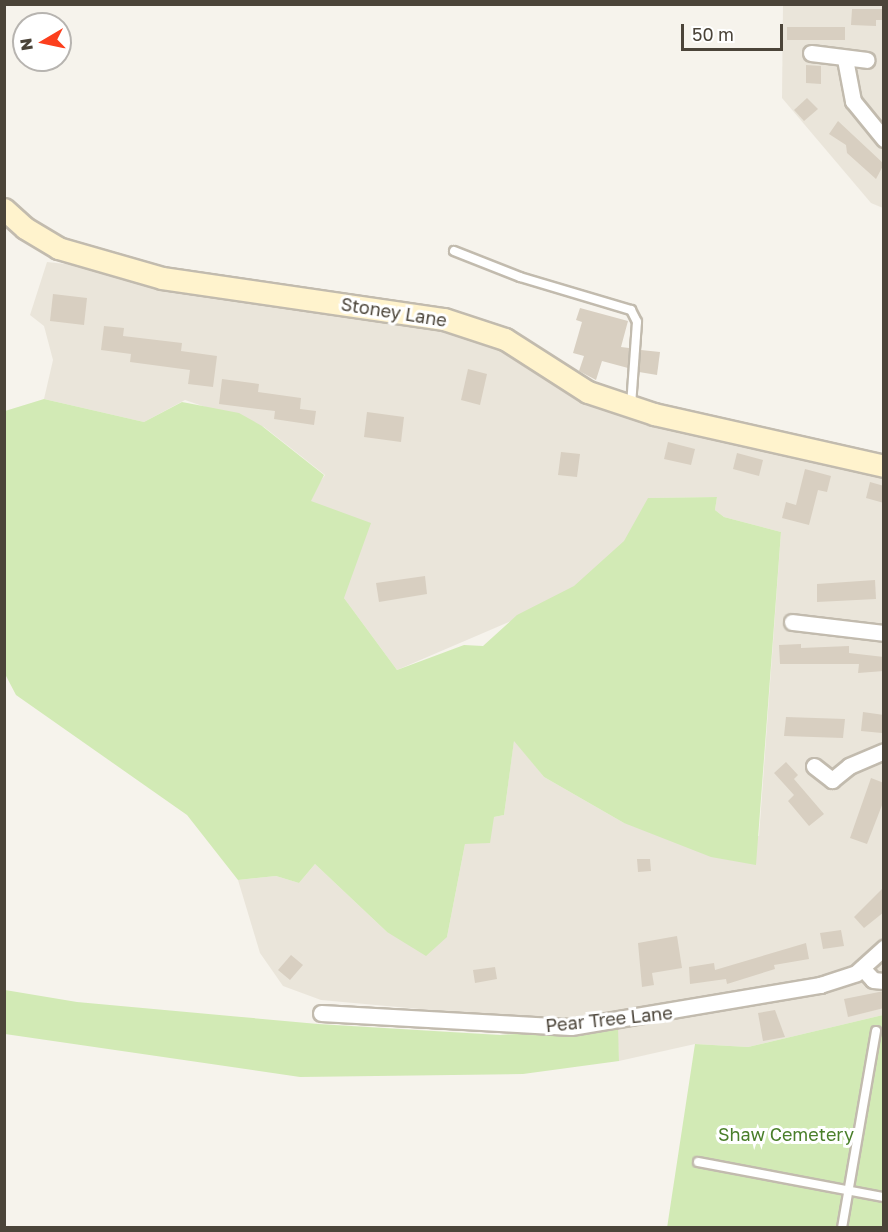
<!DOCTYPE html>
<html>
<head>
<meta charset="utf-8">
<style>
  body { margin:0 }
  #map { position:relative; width:888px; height:1232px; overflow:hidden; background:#f6f3ec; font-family:"Golos Text",sans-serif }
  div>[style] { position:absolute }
  .residential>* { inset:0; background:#eae5da }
  .green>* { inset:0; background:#d2eab5 }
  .building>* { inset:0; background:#d8cfc1 }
  .roads { filter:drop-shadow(2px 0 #c2bbae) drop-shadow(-2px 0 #c2bbae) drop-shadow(0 2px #c2bbae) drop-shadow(0 -2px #c2bbae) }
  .lane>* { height:8px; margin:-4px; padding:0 4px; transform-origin:4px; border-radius:4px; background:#fff }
  .street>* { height:15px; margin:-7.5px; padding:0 7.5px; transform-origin:7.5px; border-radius:7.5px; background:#fff }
  .secondary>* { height:21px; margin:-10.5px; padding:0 10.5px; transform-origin:10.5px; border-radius:10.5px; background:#fff3cd }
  span { translate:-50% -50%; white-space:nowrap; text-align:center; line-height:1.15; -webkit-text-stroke:6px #fff; paint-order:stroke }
  .street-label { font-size:18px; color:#4b4439 }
  .park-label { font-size:18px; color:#4a7f2a }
  .frame { position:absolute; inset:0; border:6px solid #4b4439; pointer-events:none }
  .north { position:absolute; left:12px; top:12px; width:60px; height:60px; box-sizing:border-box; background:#fff; border:2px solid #b7b4b0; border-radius:50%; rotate:261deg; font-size:16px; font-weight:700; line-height:24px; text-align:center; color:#4b4439 }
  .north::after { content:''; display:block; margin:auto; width:21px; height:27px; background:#fc3f1d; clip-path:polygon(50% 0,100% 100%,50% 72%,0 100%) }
  .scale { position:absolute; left:681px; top:24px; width:102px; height:27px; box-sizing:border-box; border:3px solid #4b4439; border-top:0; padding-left:8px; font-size:18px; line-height:21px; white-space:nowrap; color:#4b4439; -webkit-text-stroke:4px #fff; paint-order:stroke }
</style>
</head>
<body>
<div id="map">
  <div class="residential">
    <div style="clip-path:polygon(783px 5px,883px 5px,883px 208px,871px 203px,782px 98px)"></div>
    <div style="clip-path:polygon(47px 262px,407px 301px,501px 328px,562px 367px,623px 395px,883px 457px,883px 1015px,748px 1047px,695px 1044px,619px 1061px,617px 1027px,321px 1000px,283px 986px,260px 953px,238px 880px,276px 876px,299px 883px,315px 864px,387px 932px,447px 937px,465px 844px,494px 817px,504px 815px,514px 740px,544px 777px,624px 823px,759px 836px,781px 532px,724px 517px,715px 510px,717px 497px,648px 498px,648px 527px,562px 599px,397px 670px,344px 598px,306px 502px,325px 475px,264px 427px,185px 400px,144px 422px,44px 399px,53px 360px,44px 326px,30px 315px)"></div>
  </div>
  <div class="green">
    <div style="clip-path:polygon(44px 399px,144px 422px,182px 402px,239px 413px,262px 426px,324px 475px,311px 501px,371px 523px,344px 598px,397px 670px,464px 645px,483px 646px,517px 615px,574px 586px,624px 541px,648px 498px,717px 497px,715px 510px,724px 517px,781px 532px,756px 865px,711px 857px,624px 823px,544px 777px,514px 741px,504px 815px,494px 817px,490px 843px,465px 844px,447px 937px,426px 956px,387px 932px,315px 864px,299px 883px,276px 876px,238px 880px,187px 815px,16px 695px,5px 674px,5px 411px)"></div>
    <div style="clip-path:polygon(5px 990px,77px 1002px,318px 1024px,500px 1035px,618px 1027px,619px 1061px,523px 1074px,300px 1077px,5px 1034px)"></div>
    <div style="clip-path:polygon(883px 1015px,883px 1227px,667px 1228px,695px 1044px,748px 1047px)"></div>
  </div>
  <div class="building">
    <div style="clip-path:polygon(852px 9px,884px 9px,884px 20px,876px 20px,876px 26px,851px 25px)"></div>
    <div style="clip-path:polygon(787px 27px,845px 27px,845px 40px,787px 40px)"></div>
    <div style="clip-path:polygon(806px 65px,821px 66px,821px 84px,806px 83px)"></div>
    <div style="clip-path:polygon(807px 98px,818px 109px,804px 121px,794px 110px)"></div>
    <div style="clip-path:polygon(838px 121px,884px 164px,876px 179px,847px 153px,846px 145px,829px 134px)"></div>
    <div style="clip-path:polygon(53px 294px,87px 298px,84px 325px,50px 321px)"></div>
    <div style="clip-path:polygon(580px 308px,628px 321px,621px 347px,629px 348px,628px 368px,602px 361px,596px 380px,579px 371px,584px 356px,573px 353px,582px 322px,576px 320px)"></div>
    <div style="clip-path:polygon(104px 326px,124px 328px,123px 336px,182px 343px,181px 351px,217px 356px,213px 387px,188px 384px,190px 370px,130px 362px,131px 354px,101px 350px)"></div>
    <div style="clip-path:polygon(641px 350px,660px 352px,657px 375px,639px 372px)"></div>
    <div style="clip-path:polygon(468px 369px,487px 374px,480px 405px,461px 400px)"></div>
    <div style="clip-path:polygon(222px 379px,259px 384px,258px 392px,301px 398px,300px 409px,316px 411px,314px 425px,274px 419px,275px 411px,219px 404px)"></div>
    <div style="clip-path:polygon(367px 412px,404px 417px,401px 442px,364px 437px)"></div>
    <div style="clip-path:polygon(668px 442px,695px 449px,691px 465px,664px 459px)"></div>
    <div style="clip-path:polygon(561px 452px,580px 454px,577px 477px,558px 475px)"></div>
    <div style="clip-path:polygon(737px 453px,763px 460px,759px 476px,733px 469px)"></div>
    <div style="clip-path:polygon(805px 469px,831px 476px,827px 492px,818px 490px,809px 525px,782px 518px,786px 502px,796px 505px)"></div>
    <div style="clip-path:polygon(870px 482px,884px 486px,884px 503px,866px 498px)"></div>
    <div style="clip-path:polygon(425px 576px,427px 594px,379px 602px,376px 583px)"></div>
    <div style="clip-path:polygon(875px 580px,876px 599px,817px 602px,817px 584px)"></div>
    <div style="clip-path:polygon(801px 644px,801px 648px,849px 646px,849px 653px,884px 657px,884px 671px,858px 673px,859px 664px,780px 664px,779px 645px)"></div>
    <div style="clip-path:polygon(863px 712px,884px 715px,882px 733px,861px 731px)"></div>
    <div style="clip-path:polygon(786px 717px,845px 719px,843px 738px,784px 736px)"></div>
    <div style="clip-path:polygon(786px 762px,798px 775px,794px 779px,824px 814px,809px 826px,788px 801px,794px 795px,774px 773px)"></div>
    <div style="clip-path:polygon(871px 778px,884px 783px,884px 800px,867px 844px,850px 838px)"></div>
    <div style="clip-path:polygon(637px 859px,650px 859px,651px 871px,638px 872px)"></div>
    <div style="clip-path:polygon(884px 887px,884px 912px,864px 928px,854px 917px)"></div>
    <div style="clip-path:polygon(841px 930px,844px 946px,823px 949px,820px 933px)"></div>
    <div style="clip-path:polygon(677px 936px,682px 968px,652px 973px,654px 985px,642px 987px,638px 943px)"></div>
    <div style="clip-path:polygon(806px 943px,809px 959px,774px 965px,775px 969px,727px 984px,726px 979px,690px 984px,689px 967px,714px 963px,715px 970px)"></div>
    <div style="clip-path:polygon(291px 955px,303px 965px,290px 980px,278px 970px)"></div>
    <div style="clip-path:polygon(495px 967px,497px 979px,475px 983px,473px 970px)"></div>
    <div style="clip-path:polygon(884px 991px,884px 1008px,848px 1017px,844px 999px)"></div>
    <div style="clip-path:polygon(775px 1010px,785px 1037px,763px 1041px,758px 1013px)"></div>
  </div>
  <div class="roads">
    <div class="lane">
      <div style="left:454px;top:251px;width:71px;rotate:21.5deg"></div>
      <div style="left:520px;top:277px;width:116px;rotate:16.6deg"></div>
      <div style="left:631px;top:310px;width:13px;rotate:63deg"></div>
      <div style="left:637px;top:322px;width:83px;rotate:94.1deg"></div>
      <div style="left:698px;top:1162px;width:189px;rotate:10.7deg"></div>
      <div style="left:842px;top:1228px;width:200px;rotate:-80.2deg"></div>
    </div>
    <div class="street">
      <div style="left:811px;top:53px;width:56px;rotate:7.1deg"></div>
      <div style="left:845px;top:59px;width:43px;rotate:79.2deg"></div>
      <div style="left:853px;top:101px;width:49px;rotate:50.8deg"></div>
      <div style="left:792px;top:622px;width:93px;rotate:6.8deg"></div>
      <div style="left:814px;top:766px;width:23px;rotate:38deg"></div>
      <div style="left:832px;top:780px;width:22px;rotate:-39deg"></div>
      <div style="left:849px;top:766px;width:38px;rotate:-23deg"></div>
      <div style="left:862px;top:968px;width:16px;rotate:47deg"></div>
      <div style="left:873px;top:980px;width:11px;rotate:5deg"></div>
      <div style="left:321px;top:1013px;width:250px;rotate:3.2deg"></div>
      <div style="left:571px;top:1027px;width:253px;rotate:-9.6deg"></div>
      <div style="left:820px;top:985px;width:38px;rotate:-18deg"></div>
      <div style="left:856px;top:973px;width:38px;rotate:-42deg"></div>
    </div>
    <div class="secondary">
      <div style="left:4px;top:209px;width:28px;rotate:42deg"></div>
      <div style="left:25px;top:228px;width:39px;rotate:31deg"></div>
      <div style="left:58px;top:248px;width:108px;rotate:16.1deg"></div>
      <div style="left:162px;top:278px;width:285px;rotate:8.3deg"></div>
      <div style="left:444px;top:319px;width:64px;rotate:18.2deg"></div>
      <div style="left:505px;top:339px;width:98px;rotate:32.6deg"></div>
      <div style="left:588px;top:392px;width:70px;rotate:18.4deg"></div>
      <div style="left:654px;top:414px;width:236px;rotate:12.7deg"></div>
    </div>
  </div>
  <div class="street-label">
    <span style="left:394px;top:312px;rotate:9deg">Stoney Lane</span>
    <span style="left:609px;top:1019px;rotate:-6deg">Pear Tree Lane</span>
  </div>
  <div class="park-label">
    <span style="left:786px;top:1134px">Shaw Cemetery</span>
  </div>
  <div class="frame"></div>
  <div class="north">N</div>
  <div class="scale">50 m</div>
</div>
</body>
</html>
